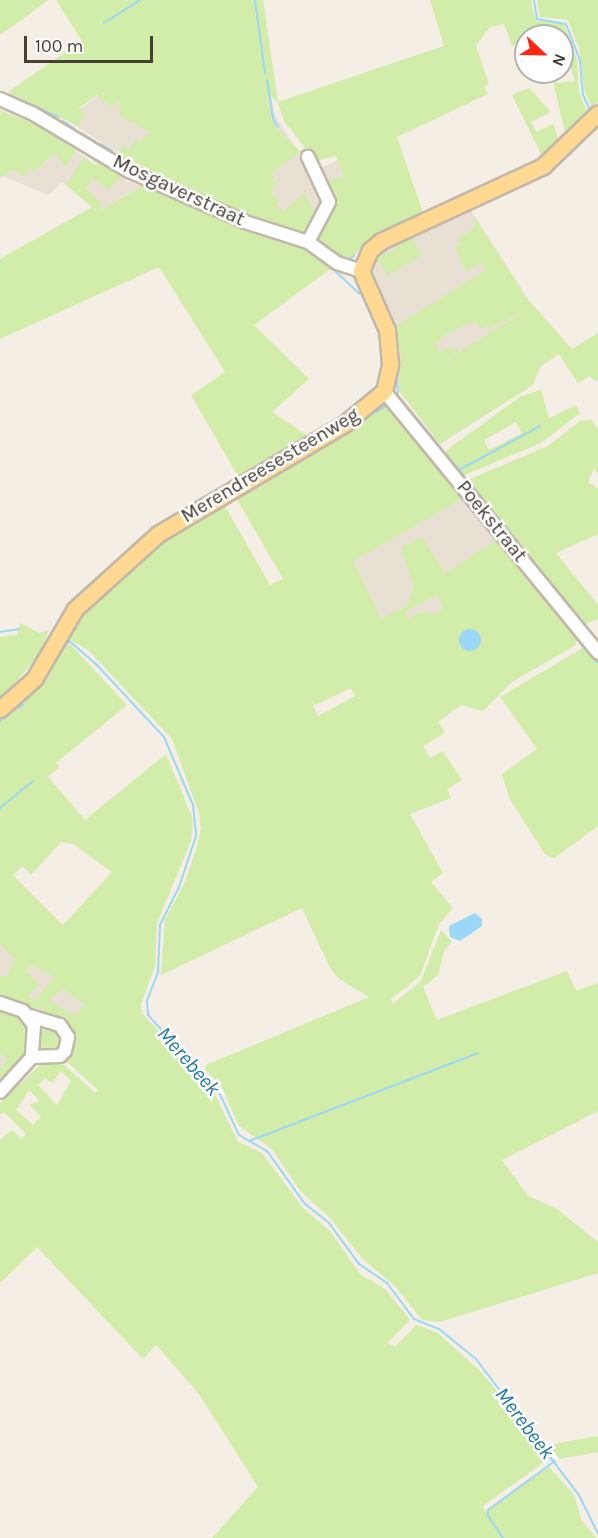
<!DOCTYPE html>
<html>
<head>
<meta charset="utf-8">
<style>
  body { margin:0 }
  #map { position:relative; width:598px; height:1538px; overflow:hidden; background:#f4eee4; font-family:Karla,sans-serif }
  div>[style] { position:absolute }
  .residential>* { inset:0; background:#e8e0d2 }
  .green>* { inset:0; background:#d2eca9 }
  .round { border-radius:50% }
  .water>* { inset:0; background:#9bd7f7 }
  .stream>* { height:2px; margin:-1px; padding:0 1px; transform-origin:1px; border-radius:1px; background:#9bd7f7 }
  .roads { filter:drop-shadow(2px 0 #c3b8a9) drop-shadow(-2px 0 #c3b8a9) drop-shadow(0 2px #c3b8a9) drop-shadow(0 -2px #c3b8a9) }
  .minor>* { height:12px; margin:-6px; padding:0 6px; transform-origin:6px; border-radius:6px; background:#fff }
  .major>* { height:15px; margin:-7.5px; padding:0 7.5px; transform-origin:7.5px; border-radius:7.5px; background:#ffd992 }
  span { translate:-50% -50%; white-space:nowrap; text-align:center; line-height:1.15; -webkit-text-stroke:5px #fff; paint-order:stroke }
  .street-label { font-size:20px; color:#473e34 }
  .water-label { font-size:21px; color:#217aab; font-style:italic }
  .north { position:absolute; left:514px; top:24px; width:60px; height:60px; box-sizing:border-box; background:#fff; border:2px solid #b5b2ae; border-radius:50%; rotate:112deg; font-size:16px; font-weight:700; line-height:24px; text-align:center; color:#473e34 }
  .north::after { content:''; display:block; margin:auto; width:21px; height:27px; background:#ff2510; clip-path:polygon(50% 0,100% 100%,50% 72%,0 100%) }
  .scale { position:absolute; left:24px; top:36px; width:129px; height:27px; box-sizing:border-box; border:3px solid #473e34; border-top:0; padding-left:8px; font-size:18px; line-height:21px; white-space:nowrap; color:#473e34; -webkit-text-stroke:4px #fff; paint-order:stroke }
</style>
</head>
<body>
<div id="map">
  <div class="residential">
    <div style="clip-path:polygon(155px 54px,140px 125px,156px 135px,125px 158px,66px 119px)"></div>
    <div style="clip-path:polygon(271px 96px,275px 115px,325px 196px,308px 235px,202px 197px,161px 174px)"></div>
    <div style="clip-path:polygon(62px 140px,95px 165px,99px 162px,126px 181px,142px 186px,98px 212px,62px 182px,48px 195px,3px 176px)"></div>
    <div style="clip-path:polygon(337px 160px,369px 241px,350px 260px,325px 220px,319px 169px)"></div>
    <div style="clip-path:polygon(469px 208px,533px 306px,399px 391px,392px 318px,368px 274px,377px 250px)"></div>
    <div style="clip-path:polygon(462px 499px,517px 567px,432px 615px,388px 634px,352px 561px)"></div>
    <div style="clip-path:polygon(0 918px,33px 952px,67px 921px,114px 925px,142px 952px,72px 1028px,33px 1012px,28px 1056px,0 1086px)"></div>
  </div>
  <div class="green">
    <div style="clip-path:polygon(0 0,49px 0,0 35px)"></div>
    <div style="clip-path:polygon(56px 0,263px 0,278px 102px,444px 46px,430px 0,531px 0,536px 21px,561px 22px,565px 26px,577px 60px,579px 92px,587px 112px,565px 133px,551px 72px,556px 83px,575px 81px,569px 63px,562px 67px,562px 36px,526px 36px,526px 41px,512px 46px,504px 24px,490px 27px,476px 46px,489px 84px,484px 87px,488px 94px,397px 137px,424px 216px,369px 241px,346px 261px,315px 238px,331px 209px,331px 193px,325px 181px,344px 177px,336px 156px,315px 161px,284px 121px,278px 103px,271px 96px,267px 97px,275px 127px,301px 152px,272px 172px,274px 183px,285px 176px,272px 188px,272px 194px,280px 201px,276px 205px,283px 212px,304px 193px,313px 211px,323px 206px,309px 176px,312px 172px,325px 201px,308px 235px,224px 206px,118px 154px,122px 146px,129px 150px,135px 140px,139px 142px,150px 133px,120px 115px,120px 100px,112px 108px,97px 95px,79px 108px,85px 114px,78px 126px,8px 92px,82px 41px)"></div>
    <div style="clip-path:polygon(537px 0,598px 0,598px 102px,592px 106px,585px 93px,579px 48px,568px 20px,540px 17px)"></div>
    <div style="clip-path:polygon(529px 88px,551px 112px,531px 122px,536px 132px,553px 124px,560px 143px,543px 158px,512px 95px)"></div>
    <div style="clip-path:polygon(0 110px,41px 127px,76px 150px,66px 167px,54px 153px,35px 171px,30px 168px,23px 177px,15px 169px,0 178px)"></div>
    <div style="clip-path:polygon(84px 157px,95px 165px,100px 159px,124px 174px,107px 190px,93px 178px,85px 188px,101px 203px,100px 211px,142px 186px,251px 232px,271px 233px,309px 247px,333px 267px,254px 325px,309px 379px,272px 412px,308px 436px,239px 478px,191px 395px,225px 372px,159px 267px,0 339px,0 259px,92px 207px,66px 185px)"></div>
    <div style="clip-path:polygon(evenodd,476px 219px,525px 296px,572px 349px,598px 333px,598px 379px,595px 381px,590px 376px,578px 383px,559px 354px,540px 367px,533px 385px,440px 444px,399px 391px,401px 355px,396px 326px,486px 270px,482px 263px,466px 272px,455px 247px,461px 244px,459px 238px,476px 227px,472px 221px,476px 219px,522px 312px,522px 313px,432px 369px,458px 351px,449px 347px,439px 352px,435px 344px,448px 333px,475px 321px,480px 329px,487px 325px,489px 329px,522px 312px)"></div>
    <div style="clip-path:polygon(410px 235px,422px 256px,387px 275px,380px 262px,370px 267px,371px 257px,382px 249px,385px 255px,397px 249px,394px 242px)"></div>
    <div style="clip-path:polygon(evenodd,541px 390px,549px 418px,576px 405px,580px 413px,541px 443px,460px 477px,444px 455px,448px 449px,520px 397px,541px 390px,516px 422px,522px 433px,489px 450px,484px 440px,516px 422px)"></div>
    <div style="clip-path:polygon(evenodd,385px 402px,462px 499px,353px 561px,381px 619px,407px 606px,414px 586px,401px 548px,422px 537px,445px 573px,497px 540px,525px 578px,529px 576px,579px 637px,574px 646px,512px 682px,483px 711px,461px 705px,438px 722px,445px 733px,423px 746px,430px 758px,443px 751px,462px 780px,447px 789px,451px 798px,410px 814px,443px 873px,431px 882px,453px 908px,439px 924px,420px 976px,391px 999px,393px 1004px,421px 981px,441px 930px,452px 942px,444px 951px,438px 975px,423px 987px,437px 1020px,567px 971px,576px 991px,598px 983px,598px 1111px,502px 1160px,528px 1196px,557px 1209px,598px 1242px,598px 1273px,440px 1322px,422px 1320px,396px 1287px,363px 1259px,329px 1217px,301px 1192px,272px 1149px,239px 1126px,221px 1085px,206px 1071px,206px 1065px,369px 997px,339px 979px,330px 968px,302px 908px,161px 975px,165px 919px,184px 884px,196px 850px,201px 829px,199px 813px,172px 739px,88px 650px,64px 636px,82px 609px,168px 534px,222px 501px,270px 585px,283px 579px,234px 494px,385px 402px,437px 595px,444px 608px,432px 615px,425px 611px,408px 619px,405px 613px,408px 610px,437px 595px,385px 402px,351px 688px,355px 696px,318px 716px,313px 706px,351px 688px)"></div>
    <div style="clip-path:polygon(592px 420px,598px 430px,598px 475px,594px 468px,588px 482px,598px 489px,598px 534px,556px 553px,598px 605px,598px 619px,582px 625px,463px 482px,548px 446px,580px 421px)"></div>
    <div style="clip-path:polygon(20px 623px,39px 633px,49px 630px,40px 654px,0 700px,0 637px,17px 635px)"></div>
    <div style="clip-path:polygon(evenodd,70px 644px,127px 705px,56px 763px,59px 767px,48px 777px,85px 820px,166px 754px,193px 819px,191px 841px,157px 923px,155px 966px,141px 1004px,142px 1013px,212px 1089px,238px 1142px,262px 1153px,303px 1208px,330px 1231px,360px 1274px,385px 1289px,410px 1320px,387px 1343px,395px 1347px,416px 1325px,438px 1333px,479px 1370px,514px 1411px,547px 1460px,483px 1506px,485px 1511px,549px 1467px,574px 1495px,581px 1519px,596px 1538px,212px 1538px,258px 1487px,199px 1394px,156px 1345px,143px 1359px,37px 1247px,0 1283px,0 1140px,12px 1130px,21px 1139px,26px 1134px,4px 1112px,0 1115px,0 1103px,42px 1063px,62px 1063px,95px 1093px,98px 1090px,63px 1058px,73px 1040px,72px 1028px,37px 1006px,33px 1010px,0 998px,0 976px,7px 976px,15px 959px,0 945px,0 720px,23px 705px,64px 647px,70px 644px,61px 842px,73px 844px,112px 872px,63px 925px,13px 875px,23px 866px,31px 875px,61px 842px,70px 644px,31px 965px,55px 977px,34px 1001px,28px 995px,39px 985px,26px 971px,31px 965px,70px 644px,62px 988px,85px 1005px,74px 1016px,49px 1000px,62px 988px,70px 644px,61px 1071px,71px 1081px,57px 1105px,38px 1085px,45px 1078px,52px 1083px,61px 1071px,70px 644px,29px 1090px,40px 1101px,29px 1105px,41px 1116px,33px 1125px,16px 1110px,29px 1090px)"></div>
    <div style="clip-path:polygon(583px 648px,588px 648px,598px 660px,598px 826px,554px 858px,545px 854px,509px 798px,502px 774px,537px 749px,500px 697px)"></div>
    <div style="clip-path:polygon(0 1010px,13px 1013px,28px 1026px,25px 1056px,0 1083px,0 1068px,8px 1060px,0 1053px)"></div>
    <div class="round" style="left:38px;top:1027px;width:24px;height:24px"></div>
    <div style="clip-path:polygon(598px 1436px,598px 1452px,559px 1459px,548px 1445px)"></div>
  </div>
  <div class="water">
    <div class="round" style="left:459px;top:629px;width:22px;height:22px"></div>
    <div style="clip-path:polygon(475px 913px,482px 919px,482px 926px,460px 941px,450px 937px,449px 926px)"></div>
  </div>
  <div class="stream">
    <div style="left:255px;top:0;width:74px;rotate:82.2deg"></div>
    <div style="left:534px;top:0;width:19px;rotate:81deg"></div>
    <div style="left:537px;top:19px;width:29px;rotate:10deg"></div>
    <div style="left:566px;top:24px;width:40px;rotate:69deg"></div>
    <div style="left:580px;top:61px;width:34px;rotate:85deg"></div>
    <div style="left:583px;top:95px;width:19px;rotate:65deg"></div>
    <div style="left:104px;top:23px;width:43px;rotate:-32.6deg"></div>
    <div style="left:267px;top:80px;width:39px;rotate:81deg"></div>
    <div style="left:273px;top:119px;width:9px;rotate:58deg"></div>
    <div style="left:0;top:92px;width:2px;rotate:27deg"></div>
    <div style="left:12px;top:96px;width:51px;rotate:24.5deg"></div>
    <div style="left:63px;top:121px;width:14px;rotate:34deg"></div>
    <div style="left:81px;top:133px;width:16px;rotate:30deg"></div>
    <div style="left:72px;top:143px;width:8px;rotate:40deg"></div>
    <div style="left:101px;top:144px;width:13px;rotate:32deg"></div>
    <div style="left:87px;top:154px;width:11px;rotate:38deg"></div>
    <div style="left:560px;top:160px;width:22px;rotate:-43deg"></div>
    <div style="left:131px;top:163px;width:51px;rotate:26.6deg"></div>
    <div style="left:145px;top:186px;width:36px;rotate:23deg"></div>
    <div style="left:185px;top:204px;width:54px;rotate:21.8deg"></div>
    <div style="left:319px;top:240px;width:24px;rotate:42deg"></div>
    <div style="left:301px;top:245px;width:12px;rotate:35deg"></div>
    <div style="left:347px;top:260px;width:8px;rotate:-30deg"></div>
    <div style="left:334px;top:270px;width:35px;rotate:43deg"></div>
    <div style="left:381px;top:298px;width:25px;rotate:64deg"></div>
    <div style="left:366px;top:302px;width:12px;rotate:66deg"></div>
    <div style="left:396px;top:368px;width:28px;rotate:86deg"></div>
    <div style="left:398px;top:396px;width:62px;rotate:50.2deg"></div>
    <div style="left:355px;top:424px;width:38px;rotate:-30deg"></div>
    <div style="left:446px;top:454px;width:27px;rotate:51deg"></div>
    <div style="left:299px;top:459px;width:36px;rotate:-30deg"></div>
    <div style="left:434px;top:462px;width:36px;rotate:51deg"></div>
    <div style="left:459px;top:470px;width:92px;rotate:-28.5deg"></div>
    <div style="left:470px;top:483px;width:76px;rotate:50.9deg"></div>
    <div style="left:502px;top:545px;width:29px;rotate:52deg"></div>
    <div style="left:523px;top:550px;width:86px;rotate:50.2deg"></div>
    <div style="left:524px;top:574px;width:51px;rotate:49.8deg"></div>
    <div style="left:562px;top:618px;width:28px;rotate:51deg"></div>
    <div style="left:56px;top:625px;width:13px;rotate:-51deg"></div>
    <div style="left:590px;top:631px;width:13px;rotate:51deg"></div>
    <div style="left:0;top:632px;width:19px;rotate:-9deg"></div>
    <div style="left:67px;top:639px;width:37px;rotate:41deg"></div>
    <div style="left:95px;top:663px;width:101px;rotate:47deg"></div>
    <div style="left:164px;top:737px;width:74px;rotate:66.9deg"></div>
    <div style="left:193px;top:805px;width:31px;rotate:84deg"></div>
    <div style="left:196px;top:836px;width:54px;rotate:108.4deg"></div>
    <div style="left:179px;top:887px;width:42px;rotate:116.6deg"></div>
    <div style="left:160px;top:925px;width:47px;rotate:92.4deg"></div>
    <div style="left:158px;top:972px;width:30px;rotate:111deg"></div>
    <div style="left:147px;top:1000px;width:15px;rotate:86deg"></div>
    <div style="left:148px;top:1015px;width:85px;rotate:47.9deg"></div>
    <div style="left:205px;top:1078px;width:14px;rotate:36deg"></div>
    <div style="left:216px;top:1086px;width:54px;rotate:64.9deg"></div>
    <div style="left:239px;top:1135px;width:32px;rotate:30deg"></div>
    <div style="left:267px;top:1151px;width:65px;rotate:54.4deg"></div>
    <div style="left:305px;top:1204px;width:31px;rotate:38deg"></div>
    <div style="left:329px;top:1223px;width:51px;rotate:53.8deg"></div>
    <div style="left:359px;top:1264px;width:34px;rotate:34deg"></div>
    <div style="left:387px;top:1283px;width:45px;rotate:53.1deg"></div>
    <div style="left:414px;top:1319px;width:27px;rotate:22deg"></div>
    <div style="left:439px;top:1329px;width:48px;rotate:39deg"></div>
    <div style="left:476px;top:1359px;width:171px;rotate:52.9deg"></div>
    <div style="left:579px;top:1495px;width:43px;rotate:64deg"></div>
    <div style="left:587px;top:649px;width:18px;rotate:52deg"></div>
    <div style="left:27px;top:700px;width:72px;rotate:-54.6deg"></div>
    <div style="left:18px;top:708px;width:6px;rotate:-31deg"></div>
    <div style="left:0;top:721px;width:14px;rotate:-39deg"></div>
    <div style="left:0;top:808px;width:43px;rotate:-39.3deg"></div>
    <div style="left:249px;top:1141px;width:245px;rotate:-21deg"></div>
    <div style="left:503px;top:1538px;width:27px;rotate:-124deg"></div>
    <div style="left:488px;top:1516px;width:6px;rotate:-90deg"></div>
    <div style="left:488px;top:1510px;width:83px;rotate:-36.2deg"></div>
  </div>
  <div class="roads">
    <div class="minor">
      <div style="left:0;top:99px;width:35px;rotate:24deg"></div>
      <div style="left:32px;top:113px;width:113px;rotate:30.9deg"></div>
      <div style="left:129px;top:171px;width:127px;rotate:23.7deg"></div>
      <div style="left:245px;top:222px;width:66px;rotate:17.6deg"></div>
      <div style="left:308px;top:242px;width:36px;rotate:36deg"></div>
      <div style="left:337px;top:263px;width:25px;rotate:18deg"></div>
      <div style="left:308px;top:242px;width:45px;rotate:-62.3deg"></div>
      <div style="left:329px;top:202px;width:50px;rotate:-115deg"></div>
      <div style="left:384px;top:391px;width:338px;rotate:50.7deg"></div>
      <div style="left:0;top:1003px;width:24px;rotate:19deg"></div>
      <div style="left:23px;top:1011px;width:18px;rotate:52deg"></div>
      <div style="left:34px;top:1025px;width:32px;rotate:94deg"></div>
      <div style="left:32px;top:1057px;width:47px;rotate:132.4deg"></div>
      <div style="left:30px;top:1016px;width:31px;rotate:17deg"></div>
      <div style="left:60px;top:1025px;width:14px;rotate:56deg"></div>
      <div style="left:68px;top:1037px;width:14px;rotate:102deg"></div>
      <div style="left:65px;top:1051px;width:7px;rotate:135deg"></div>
      <div style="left:60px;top:1056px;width:28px;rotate:178deg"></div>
    </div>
    <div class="major">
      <div style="left:0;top:709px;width:45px;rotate:-41.4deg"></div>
      <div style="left:34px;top:679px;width:81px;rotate:-59.6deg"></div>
      <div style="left:75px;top:609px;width:112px;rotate:-42.1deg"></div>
      <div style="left:158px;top:534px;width:216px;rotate:-30.6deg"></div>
      <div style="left:344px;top:424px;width:52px;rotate:-39.5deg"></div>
      <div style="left:384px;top:391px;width:28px;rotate:-77deg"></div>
      <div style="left:390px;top:364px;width:34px;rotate:-95deg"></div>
      <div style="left:387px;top:330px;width:64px;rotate:-113.8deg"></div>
      <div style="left:361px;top:271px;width:23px;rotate:-67deg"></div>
      <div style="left:370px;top:250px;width:14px;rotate:-39deg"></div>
      <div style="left:381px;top:241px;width:179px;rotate:-24.8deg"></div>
      <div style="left:543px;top:166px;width:76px;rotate:-43.9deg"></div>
    </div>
  </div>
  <div class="street-label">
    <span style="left:179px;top:190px;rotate:25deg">Mosgaverstraat</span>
    <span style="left:270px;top:465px;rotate:-31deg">Merendreesesteenweg</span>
    <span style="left:492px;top:521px;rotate:51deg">Poekstraat</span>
  </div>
  <div class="water-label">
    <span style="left:189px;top:1061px;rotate:49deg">Merebeek</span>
    <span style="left:525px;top:1423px;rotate:53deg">Merebeek</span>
  </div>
  <div class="north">N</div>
  <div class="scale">100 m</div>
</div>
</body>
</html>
